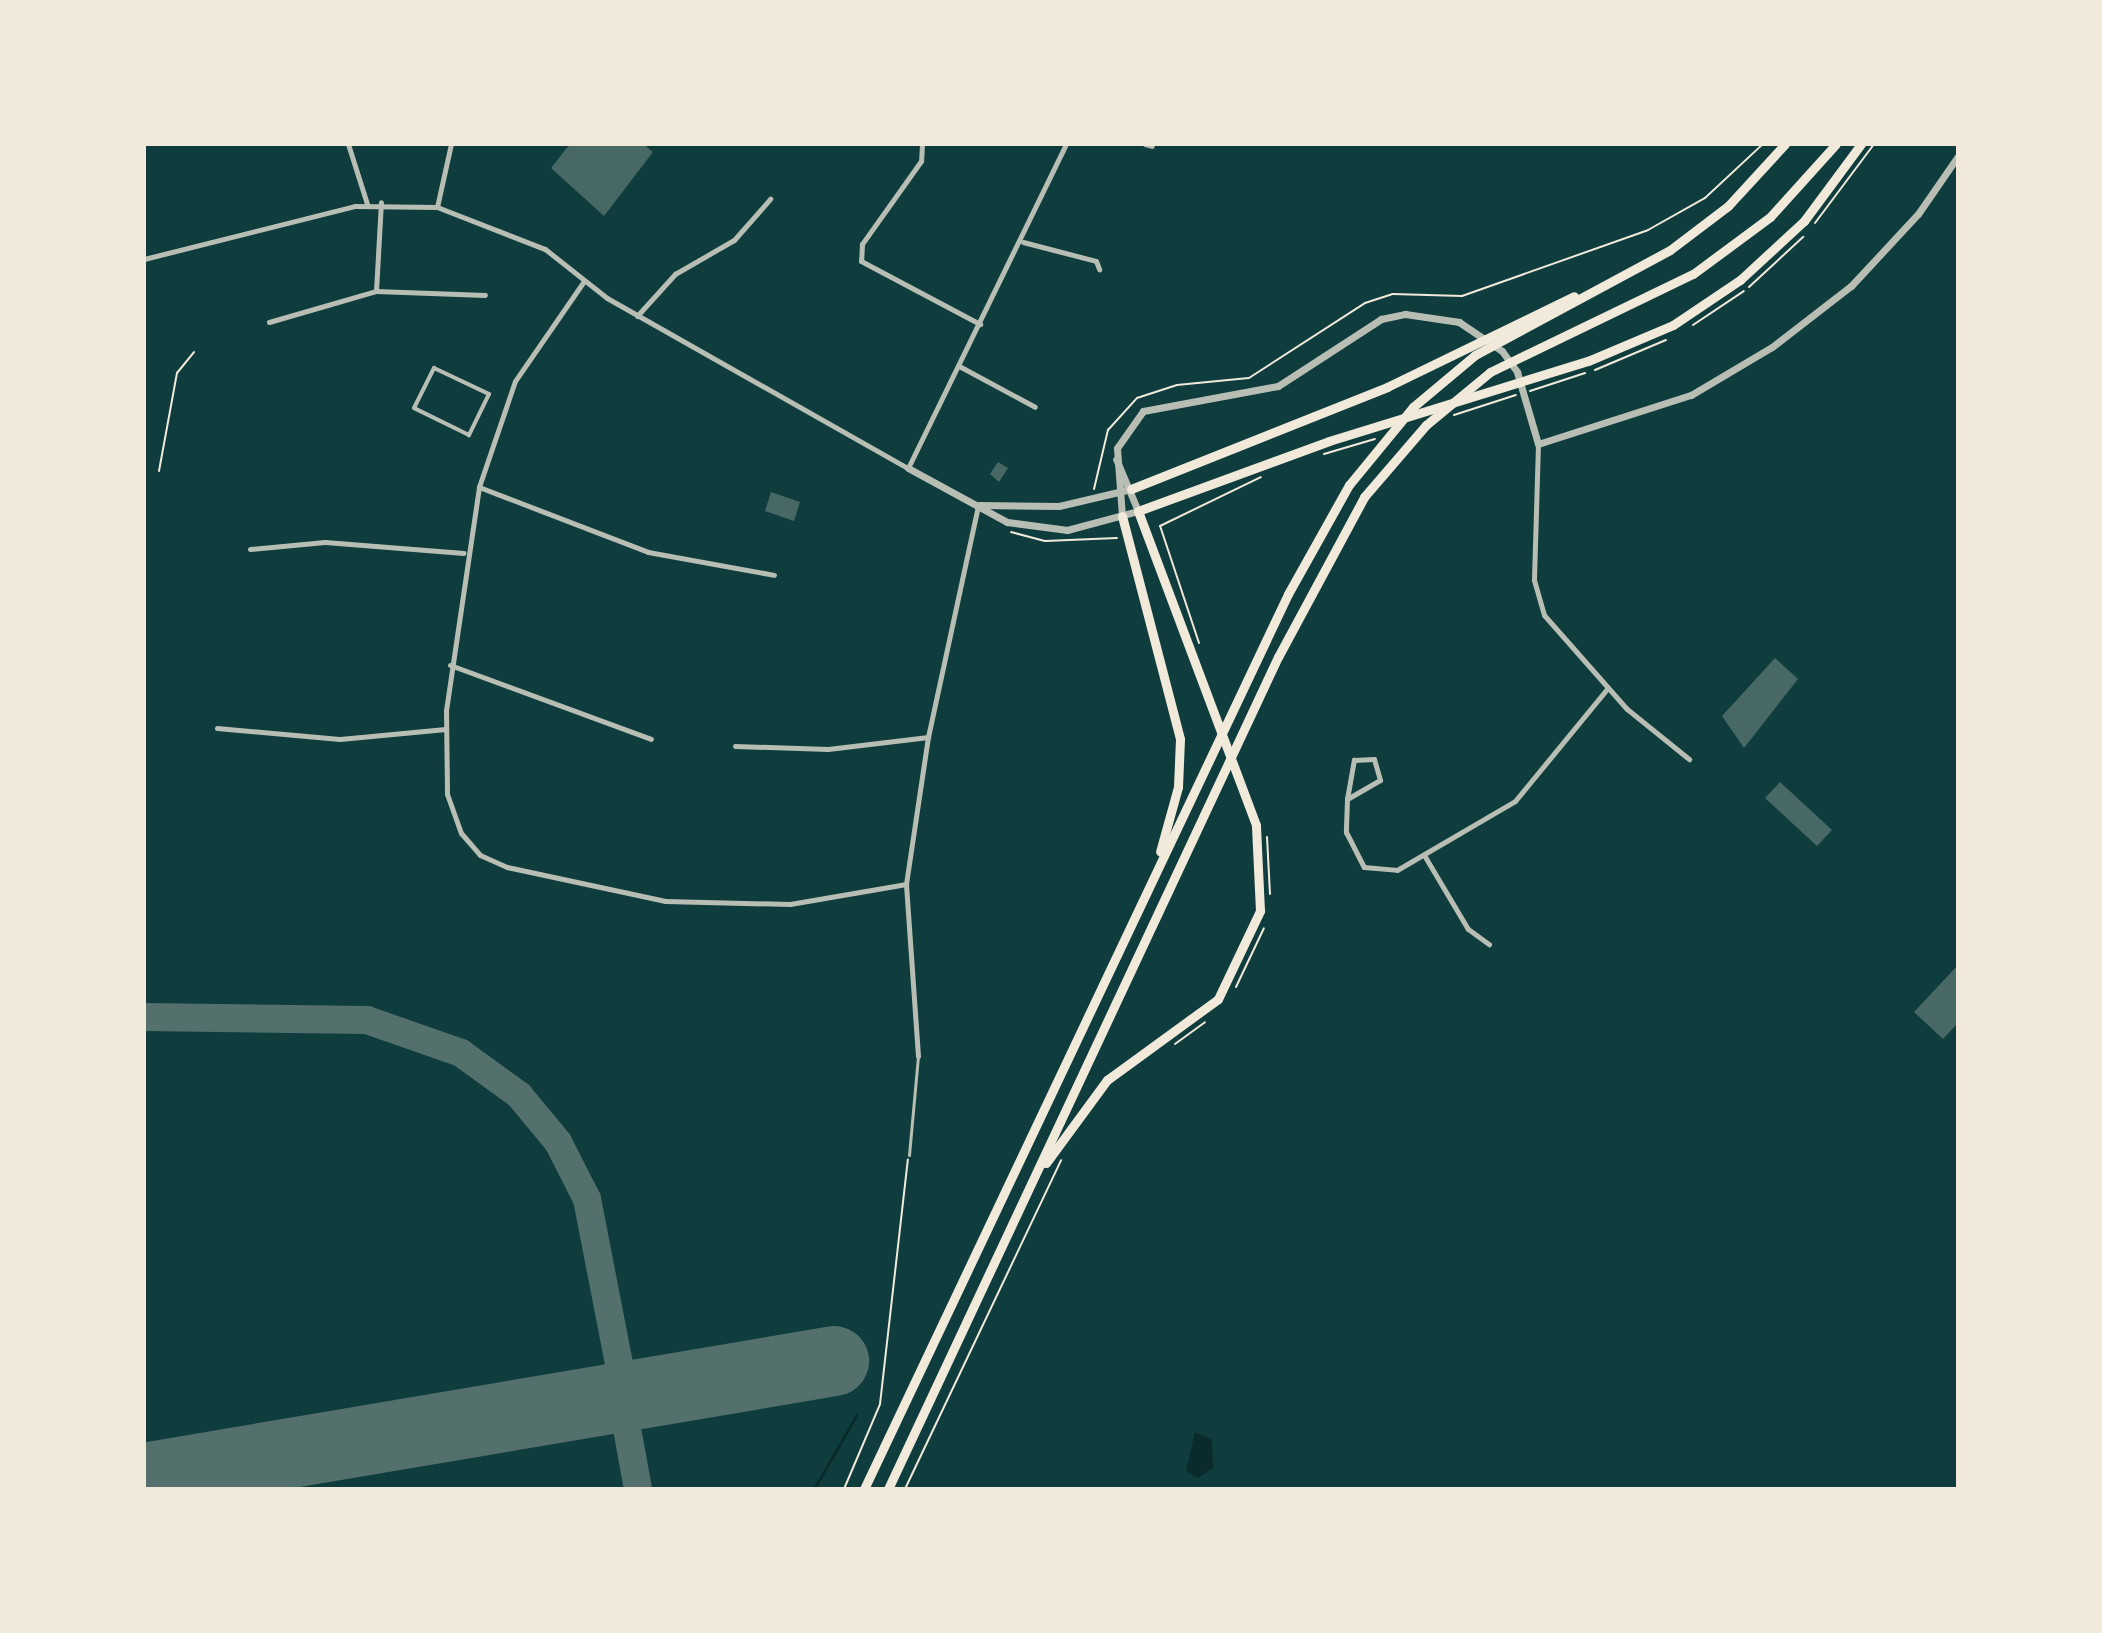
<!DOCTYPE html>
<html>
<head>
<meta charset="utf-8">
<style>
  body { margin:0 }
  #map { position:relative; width:2102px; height:1633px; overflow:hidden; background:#0f3d3e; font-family:"Libre Baskerville",serif }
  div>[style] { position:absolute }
  .water>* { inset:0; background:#0a2a2b }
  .stream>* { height:3px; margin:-1.5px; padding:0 1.5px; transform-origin:1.5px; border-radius:1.5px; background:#0a2a2b }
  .taxiway>* { height:28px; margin:-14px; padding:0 14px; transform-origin:14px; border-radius:14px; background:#53706d }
  .runway>* { height:70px; margin:-35px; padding:0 35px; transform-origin:35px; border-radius:35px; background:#53706d }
  .building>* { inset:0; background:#486865 }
  .path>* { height:2px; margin:-1px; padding:0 1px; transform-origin:1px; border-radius:1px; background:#f1e9da }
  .service>* { height:3px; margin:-1.5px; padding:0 1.5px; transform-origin:1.5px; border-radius:1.5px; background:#b8beb3 }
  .pedestrian>* { height:4px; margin:-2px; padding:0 2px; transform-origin:2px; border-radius:2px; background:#b8beb3 }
  .minor>* { height:5px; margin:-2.5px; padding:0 2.5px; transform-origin:2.5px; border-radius:2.5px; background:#b8beb3 }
  .tertiary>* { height:7px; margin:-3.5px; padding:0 3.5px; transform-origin:3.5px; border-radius:3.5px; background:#b8beb3 }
  .trunk>* { height:9px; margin:-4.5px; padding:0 4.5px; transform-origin:4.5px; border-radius:4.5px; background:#f1e9da }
  span { translate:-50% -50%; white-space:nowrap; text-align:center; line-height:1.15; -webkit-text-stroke:8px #f1e9da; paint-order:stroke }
  .frame { position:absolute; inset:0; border:146px solid #f1e9da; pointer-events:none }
</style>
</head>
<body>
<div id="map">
  <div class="water">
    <div style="clip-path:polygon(1195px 1432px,1212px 1440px,1213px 1468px,1198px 1478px,1186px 1471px)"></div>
  </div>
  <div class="stream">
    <div style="left:814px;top:1489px;width:86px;rotate:-60.2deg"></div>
  </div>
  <div class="taxiway">
    <div style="left:144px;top:1017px;width:223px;rotate:0.8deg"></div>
    <div style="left:367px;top:1020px;width:100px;rotate:19.3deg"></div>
    <div style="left:461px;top:1053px;width:72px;rotate:35.9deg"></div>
    <div style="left:519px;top:1095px;width:61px;rotate:50.3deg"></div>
    <div style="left:558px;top:1142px;width:64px;rotate:63deg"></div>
    <div style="left:587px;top:1199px;width:172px;rotate:79deg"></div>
    <div style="left:620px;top:1368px;width:30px;rotate:127deg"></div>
    <div style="left:602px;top:1392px;width:57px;rotate:162.5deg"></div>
    <div style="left:569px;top:1408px;width:37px;rotate:3deg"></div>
    <div style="left:606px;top:1410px;width:24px;rotate:33deg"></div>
    <div style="left:626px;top:1423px;width:67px;rotate:79.7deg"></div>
  </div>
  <div class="runway">
    <div style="left:144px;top:1478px;width:700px;rotate:-9.62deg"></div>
  </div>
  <div class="building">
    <div style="clip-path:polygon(570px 144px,643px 144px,653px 152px,604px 216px,551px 168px)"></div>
    <div style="clip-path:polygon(998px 462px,1008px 468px,999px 482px,990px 474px)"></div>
    <div style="clip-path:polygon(771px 492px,800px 502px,794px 521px,765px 511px)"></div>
    <div style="clip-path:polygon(1775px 658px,1798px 679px,1744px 748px,1722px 716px)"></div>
    <div style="clip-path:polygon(1780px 782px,1832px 830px,1817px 846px,1765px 798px)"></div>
    <div style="clip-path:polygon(1958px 965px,1958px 1023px,1943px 1039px,1914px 1012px)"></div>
  </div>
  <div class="path">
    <div style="left:1815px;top:223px;width:99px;rotate:-53.2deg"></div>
    <div style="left:1749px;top:287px;width:74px;rotate:-42.8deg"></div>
    <div style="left:1693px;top:325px;width:61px;rotate:-33.7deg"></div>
    <div style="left:1595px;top:370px;width:77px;rotate:-22.9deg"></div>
    <div style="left:1530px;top:391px;width:58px;rotate:-18.1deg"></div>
    <div style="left:1454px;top:415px;width:65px;rotate:-17.9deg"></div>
    <div style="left:1324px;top:454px;width:53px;rotate:-16.4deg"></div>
    <div style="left:159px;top:471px;width:100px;rotate:-79.6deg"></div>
    <div style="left:177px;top:373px;width:27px;rotate:-51deg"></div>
    <div style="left:1094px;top:489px;width:61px;rotate:-76.7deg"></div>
    <div style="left:1108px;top:430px;width:43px;rotate:-47.8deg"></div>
    <div style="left:1137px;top:398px;width:42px;rotate:-18deg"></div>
    <div style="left:1177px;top:385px;width:72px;rotate:-5.6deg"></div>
    <div style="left:1249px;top:378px;width:138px;rotate:-32.9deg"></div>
    <div style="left:1365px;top:303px;width:29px;rotate:-18deg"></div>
    <div style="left:1393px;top:294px;width:69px;rotate:1.7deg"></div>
    <div style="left:1462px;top:296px;width:197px;rotate:-19.5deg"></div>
    <div style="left:1648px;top:230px;width:65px;rotate:-29.3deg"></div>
    <div style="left:1705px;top:198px;width:79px;rotate:-43deg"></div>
    <div style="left:1011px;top:532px;width:35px;rotate:15deg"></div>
    <div style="left:1045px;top:541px;width:72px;rotate:-2.4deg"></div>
    <div style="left:1199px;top:643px;width:123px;rotate:-108.4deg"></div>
    <div style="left:1160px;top:526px;width:112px;rotate:-25.9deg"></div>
    <div style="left:1267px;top:837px;width:57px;rotate:87deg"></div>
    <div style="left:1236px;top:987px;width:65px;rotate:-64.6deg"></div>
    <div style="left:1175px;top:1044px;width:37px;rotate:-36deg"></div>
    <div style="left:844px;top:1489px;width:92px;rotate:-67deg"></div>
    <div style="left:880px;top:1404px;width:246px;rotate:-83.5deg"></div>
    <div style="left:905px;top:1489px;width:364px;rotate:-64.6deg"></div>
  </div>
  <div class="service">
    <div style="left:909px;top:1155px;width:99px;rotate:-84.8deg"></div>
  </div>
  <div class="pedestrian">
    <div style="left:434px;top:368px;width:61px;rotate:25.3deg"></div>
    <div style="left:489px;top:394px;width:46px;rotate:116deg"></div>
    <div style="left:469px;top:435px;width:61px;rotate:-153.9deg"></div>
    <div style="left:414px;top:408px;width:45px;rotate:-63.4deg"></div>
  </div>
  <div class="minor">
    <div style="left:348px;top:144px;width:63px;rotate:72.4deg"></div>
    <div style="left:922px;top:144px;width:17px;rotate:93deg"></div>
    <div style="left:921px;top:161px;width:102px;rotate:125.4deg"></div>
    <div style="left:862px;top:244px;width:17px;rotate:93deg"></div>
    <div style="left:861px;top:261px;width:135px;rotate:27.9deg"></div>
    <div style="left:1145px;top:144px;width:7px;rotate:16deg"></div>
    <div style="left:437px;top:207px;width:65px;rotate:-77.5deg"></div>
    <div style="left:1023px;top:242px;width:75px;rotate:14.6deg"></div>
    <div style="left:1096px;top:261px;width:9px;rotate:69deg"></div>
    <div style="left:144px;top:259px;width:218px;rotate:-14.1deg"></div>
    <div style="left:355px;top:206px;width:82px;rotate:0.7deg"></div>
    <div style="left:437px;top:207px;width:116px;rotate:21.3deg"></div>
    <div style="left:545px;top:249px;width:79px;rotate:38.3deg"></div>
    <div style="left:607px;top:298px;width:346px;rotate:29.5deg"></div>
    <div style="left:908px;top:468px;width:360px;rotate:-64deg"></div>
    <div style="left:584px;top:281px;width:121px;rotate:124.6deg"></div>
    <div style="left:515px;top:381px;width:112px;rotate:108.8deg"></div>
    <div style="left:479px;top:487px;width:225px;rotate:98.4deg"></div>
    <div style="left:446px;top:710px;width:84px;rotate:89.3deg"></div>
    <div style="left:447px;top:794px;width:41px;rotate:70.3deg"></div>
    <div style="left:461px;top:833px;width:29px;rotate:49deg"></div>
    <div style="left:480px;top:855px;width:30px;rotate:24deg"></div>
    <div style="left:507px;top:867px;width:162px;rotate:12.1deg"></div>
    <div style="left:665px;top:901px;width:125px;rotate:1.4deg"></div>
    <div style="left:790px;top:904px;width:118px;rotate:-9.8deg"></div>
    <div style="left:376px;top:291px;width:89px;rotate:-86.8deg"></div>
    <div style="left:637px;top:316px;width:57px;rotate:-47.9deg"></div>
    <div style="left:675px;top:274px;width:68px;rotate:-30deg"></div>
    <div style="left:734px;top:240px;width:55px;rotate:-48.7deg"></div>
    <div style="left:269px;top:322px;width:111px;rotate:-16.2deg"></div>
    <div style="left:376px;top:291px;width:109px;rotate:2.1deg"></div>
    <div style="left:959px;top:366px;width:86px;rotate:28.3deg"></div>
    <div style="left:1538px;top:444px;width:136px;rotate:91.7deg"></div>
    <div style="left:1534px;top:580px;width:36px;rotate:74deg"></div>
    <div style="left:1544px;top:615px;width:125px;rotate:48.6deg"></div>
    <div style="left:1627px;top:709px;width:80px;rotate:38.9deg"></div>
    <div style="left:479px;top:487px;width:181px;rotate:21deg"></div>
    <div style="left:648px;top:552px;width:128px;rotate:10.3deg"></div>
    <div style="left:250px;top:549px;width:75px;rotate:-5.3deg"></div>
    <div style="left:325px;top:542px;width:139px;rotate:4.5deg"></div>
    <div style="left:450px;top:665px;width:214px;rotate:20.2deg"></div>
    <div style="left:217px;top:728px;width:123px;rotate:5.1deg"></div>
    <div style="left:340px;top:739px;width:106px;rotate:-5.4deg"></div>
    <div style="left:735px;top:746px;width:93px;rotate:1.8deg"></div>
    <div style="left:828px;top:749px;width:101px;rotate:-6.8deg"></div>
    <div style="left:1347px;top:799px;width:40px;rotate:-80deg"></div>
    <div style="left:1354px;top:760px;width:20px;rotate:-3deg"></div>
    <div style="left:1374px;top:759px;width:22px;rotate:74deg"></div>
    <div style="left:1380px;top:780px;width:38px;rotate:150deg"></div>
    <div style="left:1347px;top:799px;width:33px;rotate:92deg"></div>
    <div style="left:1346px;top:832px;width:39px;rotate:63deg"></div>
    <div style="left:1364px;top:867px;width:33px;rotate:5deg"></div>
    <div style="left:1397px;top:870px;width:137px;rotate:-30.3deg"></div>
    <div style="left:1515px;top:801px;width:145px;rotate:-50.6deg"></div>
    <div style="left:1424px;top:855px;width:86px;rotate:59.3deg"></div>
    <div style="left:1468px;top:929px;width:26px;rotate:36deg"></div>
    <div style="left:918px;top:1056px;width:172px;rotate:-94deg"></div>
    <div style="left:906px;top:884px;width:149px;rotate:-81.5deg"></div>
    <div style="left:928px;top:737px;width:236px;rotate:-77.8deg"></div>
  </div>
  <div class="tertiary">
    <div style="left:908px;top:468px;width:113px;rotate:28.6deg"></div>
    <div style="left:1007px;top:522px;width:61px;rotate:7.6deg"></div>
    <div style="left:1067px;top:530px;width:73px;rotate:-15deg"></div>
    <div style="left:1138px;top:511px;width:56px;rotate:-112.9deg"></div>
    <div style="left:979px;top:505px;width:80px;rotate:0.7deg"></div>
    <div style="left:1059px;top:506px;width:74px;rotate:-13.3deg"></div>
    <div style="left:1122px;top:516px;width:68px;rotate:-94.2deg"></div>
    <div style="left:1117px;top:448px;width:45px;rotate:-54.9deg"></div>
    <div style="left:1143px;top:411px;width:137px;rotate:-10.5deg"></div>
    <div style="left:1278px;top:386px;width:123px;rotate:-33deg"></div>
    <div style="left:1381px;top:319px;width:25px;rotate:-12deg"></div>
    <div style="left:1405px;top:314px;width:55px;rotate:8.4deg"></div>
    <div style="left:1459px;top:322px;width:52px;rotate:34deg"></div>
    <div style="left:1502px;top:351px;width:26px;rotate:54deg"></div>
    <div style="left:1517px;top:372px;width:75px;rotate:73.7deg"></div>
    <div style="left:1538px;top:444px;width:161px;rotate:-17.8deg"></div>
    <div style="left:1691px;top:395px;width:94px;rotate:-30.7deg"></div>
    <div style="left:1772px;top:347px;width:100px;rotate:-37.7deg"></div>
    <div style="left:1851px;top:286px;width:98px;rotate:-47.1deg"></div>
    <div style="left:1918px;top:214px;width:70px;rotate:-55.4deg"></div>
  </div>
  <div class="trunk">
    <div style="left:1131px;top:489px;width:276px;rotate:-21.7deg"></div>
    <div style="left:1387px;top:387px;width:208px;rotate:-25.9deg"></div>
    <div style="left:1122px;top:516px;width:230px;rotate:75.4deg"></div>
    <div style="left:1180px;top:739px;width:48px;rotate:92.4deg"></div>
    <div style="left:1178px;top:787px;width:67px;rotate:105.5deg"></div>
    <div style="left:1046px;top:1163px;width:103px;rotate:-53.7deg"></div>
    <div style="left:1107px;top:1080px;width:137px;rotate:-36.1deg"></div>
    <div style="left:1218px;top:999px;width:98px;rotate:-64.5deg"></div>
    <div style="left:1260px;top:911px;width:86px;rotate:-92.7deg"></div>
    <div style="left:1256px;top:825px;width:335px;rotate:-110.6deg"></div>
    <div style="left:1138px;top:511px;width:203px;rotate:-20.1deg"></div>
    <div style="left:1329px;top:441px;width:271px;rotate:-17.2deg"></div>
    <div style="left:1588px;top:361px;width:92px;rotate:-23deg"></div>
    <div style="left:1673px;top:325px;width:81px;rotate:-33.9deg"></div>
    <div style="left:1740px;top:280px;width:87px;rotate:-42.7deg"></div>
    <div style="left:1804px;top:221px;width:96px;rotate:-53.5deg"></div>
    <div style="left:864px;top:1489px;width:990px;rotate:-64.65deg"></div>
    <div style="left:1288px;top:594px;width:125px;rotate:-60.8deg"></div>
    <div style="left:1349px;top:485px;width:101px;rotate:-50.6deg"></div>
    <div style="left:1413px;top:407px;width:81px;rotate:-40deg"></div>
    <div style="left:1475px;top:355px;width:221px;rotate:-28.3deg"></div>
    <div style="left:1670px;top:250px;width:73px;rotate:-37.2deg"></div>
    <div style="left:1728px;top:206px;width:84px;rotate:-47.4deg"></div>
    <div style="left:888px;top:1489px;width:919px;rotate:-64.89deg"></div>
    <div style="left:1278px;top:657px;width:182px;rotate:-61.7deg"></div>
    <div style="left:1364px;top:497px;width:95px;rotate:-49.3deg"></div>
    <div style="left:1426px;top:425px;width:83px;rotate:-39.6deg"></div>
    <div style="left:1490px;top:372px;width:225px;rotate:-25.8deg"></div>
    <div style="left:1693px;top:274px;width:96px;rotate:-36.5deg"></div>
    <div style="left:1770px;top:217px;width:98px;rotate:-47.9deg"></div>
  </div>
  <div class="frame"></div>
</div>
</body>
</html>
